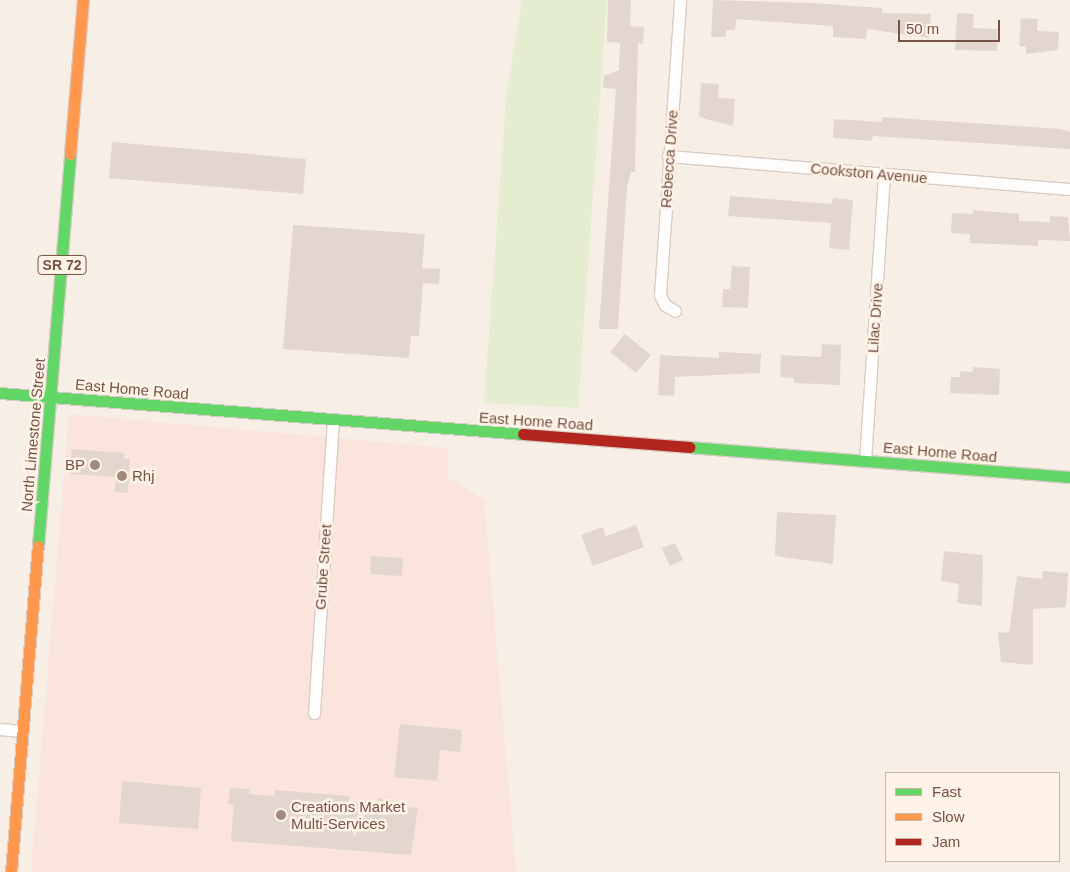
<!DOCTYPE html>
<html>
<head>
<meta charset="utf-8">
<style>
  body { margin:0 }
  #map { position:relative; width:1070px; height:872px; overflow:hidden; background:#f7efe6; font-family:Helvetica,sans-serif }
  div>[style] { position:absolute }
  .commercial>* { inset:0; background:#fbe4dc }
  .green>* { inset:0; background:#e4edd0 }
  .building>* { inset:0; background:#e3d6ce }
  .roads { filter:drop-shadow(1px 0 #d8ccc5) drop-shadow(-1px 0 #d8ccc5) drop-shadow(0 1px #d8ccc5) drop-shadow(0 -1px #d8ccc5) }
  .street>* { height:11px; margin:-5.5px; padding:0 5.5px; transform-origin:5.5px; border-radius:5.5px; background:#fefdfb }
  .fast>* { height:11px; margin:-5.5px; padding:0 5.5px; transform-origin:5.5px; border-radius:5.5px; background:#63d668 }
  .slow>* { height:11px; margin:-5.5px; padding:0 5.5px; transform-origin:5.5px; border-radius:5.5px; background:#ff974d }
  .jam>* { height:11px; margin:-5.5px; padding:0 5.5px; transform-origin:5.5px; border-radius:5.5px; background:#b3261e }
  .dots>* { width:14px; height:14px; translate:-50% -50%; box-sizing:border-box; border:2px solid #fff3e7; border-radius:50% }
  span { translate:-50% -50%; white-space:nowrap; text-align:center; line-height:1.15; -webkit-text-stroke:5px #fff3e7; paint-order:stroke }
  .shield-label span { padding:1px 4px; background:#fff3e7; border:1px solid; border-radius:4px; -webkit-text-stroke-width:0 }
  .shield-label { font-size:14px; color:#755246; font-weight:700 }
  .street-label { font-size:15px; color:#755246 }
  .poi-label { font-size:15px; color:#755246 }
  .right { translate:-100% -50%; text-align:right }
  .left { translate:0 -50%; text-align:left }
  .legend { position:absolute; left:885px; top:772px; width:175px; height:90px; box-sizing:border-box; background:#fff3e7; border:1px solid #c8b3a7; margin:0; padding:6px 9px; list-style:none; font-size:15px; color:#755246 }
  .legend li { display:flex; align-items:center; gap:10px; height:25px }
  .legend b { width:25px; border:1px solid #c8b3a7 }
  .scale { position:absolute; left:898px; top:20px; width:102px; height:22px; box-sizing:border-box; border:2px solid #755246; border-top:0; padding-left:6px; font-size:15px; line-height:18px; white-space:nowrap; color:#755246; -webkit-text-stroke:4px #fff3e7; paint-order:stroke }
</style>
</head>
<body>
<div id="map">
  <div class="commercial">
    <div style="clip-path:polygon(69px 414px,448px 448px,448px 478px,484px 499px,516px 872px,31px 872px)"></div>
  </div>
  <div class="green">
    <div style="clip-path:polygon(522px 0,607px 0,578px 408px,484px 403px,506px 99px)"></div>
  </div>
  <div class="building">
    <div style="clip-path:polygon(608px 0,631px 0,630px 26px,644px 27px,643px 44px,638px 43px,635px 172px,631px 172px,627px 187px,618px 329px,599px 329px,616px 89px,603px 88px,604px 76px,619px 70px,620px 43px,607px 42px)"></div>
    <div style="clip-path:polygon(713px 0,811px 3px,882px 8px,882px 13px,931px 14px,929px 38px,867px 29px,866px 39px,833px 37px,833px 26px,736px 19px,735px 30px,726px 30px,726px 37px,711px 37px)"></div>
    <div style="clip-path:polygon(957px 13px,974px 14px,973px 28px,998px 29px,997px 51px,955px 50px)"></div>
    <div style="clip-path:polygon(1021px 18px,1038px 19px,1037px 31px,1059px 32px,1058px 50px,1026px 54px,1026px 47px,1019px 46px)"></div>
    <div style="clip-path:polygon(701px 83px,719px 84px,718px 98px,735px 99px,733px 126px,699px 117px)"></div>
    <div style="clip-path:polygon(882px 117px,1061px 129px,1070px 132px,1070px 149px,873px 136px,872px 141px,833px 138px,834px 119px,882px 122px)"></div>
    <div style="clip-path:polygon(112px 142px,306px 159px,303px 194px,109px 178px)"></div>
    <div style="clip-path:polygon(730px 196px,832px 204px,833px 198px,853px 200px,849px 250px,829px 248px,831px 223px,728px 216px)"></div>
    <div style="clip-path:polygon(973px 210px,1019px 214px,1019px 221px,1050px 222px,1050px 216px,1068px 217px,1070px 241px,1038px 240px,1038px 246px,970px 243px,970px 234px,951px 233px,952px 213px,973px 214px)"></div>
    <div style="clip-path:polygon(293px 225px,425px 234px,422px 268px,440px 269px,439px 284px,423px 283px,419px 336px,411px 336px,409px 358px,283px 349px)"></div>
    <div style="clip-path:polygon(732px 266px,750px 267px,748px 308px,722px 307px,723px 289px,730px 289px)"></div>
    <div style="clip-path:polygon(625px 334px,651px 355px,636px 373px,610px 352px)"></div>
    <div style="clip-path:polygon(822px 344px,841px 345px,840px 385px,794px 383px,794px 378px,780px 377px,781px 355px,821px 357px)"></div>
    <div style="clip-path:polygon(719px 352px,761px 354px,760px 373px,675px 377px,674px 396px,658px 395px,660px 355px,719px 358px)"></div>
    <div style="clip-path:polygon(973px 367px,1000px 369px,999px 395px,950px 393px,951px 377px,960px 377px,960px 371px,973px 372px)"></div>
    <div style="clip-path:polygon(72px 449px,125px 453px,124px 459px,130px 459px,128px 493px,115px 492px,116px 477px,70px 474px)"></div>
    <div style="clip-path:polygon(777px 512px,836px 515px,833px 564px,775px 556px)"></div>
    <div style="clip-path:polygon(636px 525px,644px 547px,593px 566px,581px 535px,603px 527px,606px 536px)"></div>
    <div style="clip-path:polygon(675px 543px,683px 560px,670px 566px,662px 548px)"></div>
    <div style="clip-path:polygon(944px 551px,983px 555px,982px 606px,957px 603px,959px 584px,941px 581px)"></div>
    <div style="clip-path:polygon(371px 556px,403px 558px,402px 576px,370px 574px)"></div>
    <div style="clip-path:polygon(1043px 571px,1068px 573px,1066px 607px,1033px 609px,1033px 665px,1001px 662px,998px 632px,1009px 633px,1017px 576px,1042px 579px)"></div>
    <div style="clip-path:polygon(400px 724px,462px 730px,460px 752px,440px 750px,437px 781px,394px 777px)"></div>
    <div style="clip-path:polygon(122px 781px,201px 788px,198px 829px,119px 823px)"></div>
    <div style="clip-path:polygon(230px 788px,249px 789px,249px 794px,274px 796px,275px 790px,349px 796px,349px 802px,378px 805px,378px 798px,407px 803px,406px 807px,418px 808px,411px 855px,231px 841px,234px 805px,228px 804px)"></div>
  </div>
  <div class="roads">
    <div class="street">
      <div style="left:668px;top:156px;width:403px;rotate:4.7deg"></div>
      <div style="left:675px;top:311px;width:12px;rotate:-149deg"></div>
      <div style="left:665px;top:305px;width:11px;rotate:-117deg"></div>
      <div style="left:660px;top:295px;width:296px;rotate:-86.1deg"></div>
      <div style="left:865px;top:461px;width:287px;rotate:-86.2deg"></div>
      <div style="left:314px;top:713px;width:294px;rotate:-86.3deg"></div>
      <div style="left:0;top:729px;width:23px;rotate:5deg"></div>
    </div>
    <div class="fast">
      <div style="left:0;top:393px;width:525px;rotate:4.48deg"></div>
      <div style="left:689px;top:447px;width:382px;rotate:4.5deg"></div>
      <div style="left:38px;top:546px;width:393px;rotate:-85.3deg"></div>
    </div>
    <div class="slow">
      <div style="left:70px;top:154px;width:155px;rotate:-85.2deg"></div>
      <div style="left:11px;top:872px;width:327px;rotate:-85.3deg"></div>
    </div>
    <div class="jam">
      <div style="left:523px;top:434px;width:167px;rotate:4.5deg"></div>
    </div>
  </div>
  <div class="dots">
    <div style="left:95px;top:465px;background:#a2897e"></div>
    <div style="left:122px;top:476px;background:#a2897e"></div>
    <div style="left:281px;top:815px;background:#a2897e"></div>
  </div>
  <div class="shield-label">
    <span style="left:62px;top:265px">SR 72</span>
  </div>
  <div class="street-label">
    <span style="left:669px;top:159px;rotate:-86deg">Rebecca Drive</span>
    <span style="left:869px;top:173px;rotate:5deg">Cookston Avenue</span>
    <span style="left:875px;top:318px;rotate:-86deg">Lilac Drive</span>
    <span style="left:132px;top:389px;rotate:5deg">East Home Road</span>
    <span style="left:536px;top:421px;rotate:4deg">East Home Road</span>
    <span style="left:33px;top:435px;rotate:-85deg">North Limestone Street</span>
    <span style="left:940px;top:452px;rotate:5deg">East Home Road</span>
    <span style="left:323px;top:567px;rotate:-86deg">Grube Street</span>
  </div>
  <div class="poi-label">
    <span class="right" style="left:85px;top:465px">BP</span>
    <span class="left" style="left:132px;top:476px">Rhj</span>
    <span class="left" style="left:291px;top:815px">Creations Market<br>Multi-Services</span>
  </div>
  <ul class="legend">
  <li><b style="height:6px;background:#63d668"></b>Fast</li>
  <li><b style="height:6px;background:#ff974d"></b>Slow</li>
  <li><b style="height:6px;background:#b3261e"></b>Jam</li>
  </ul>
  <div class="scale">50 m</div>
</div>
</body>
</html>
